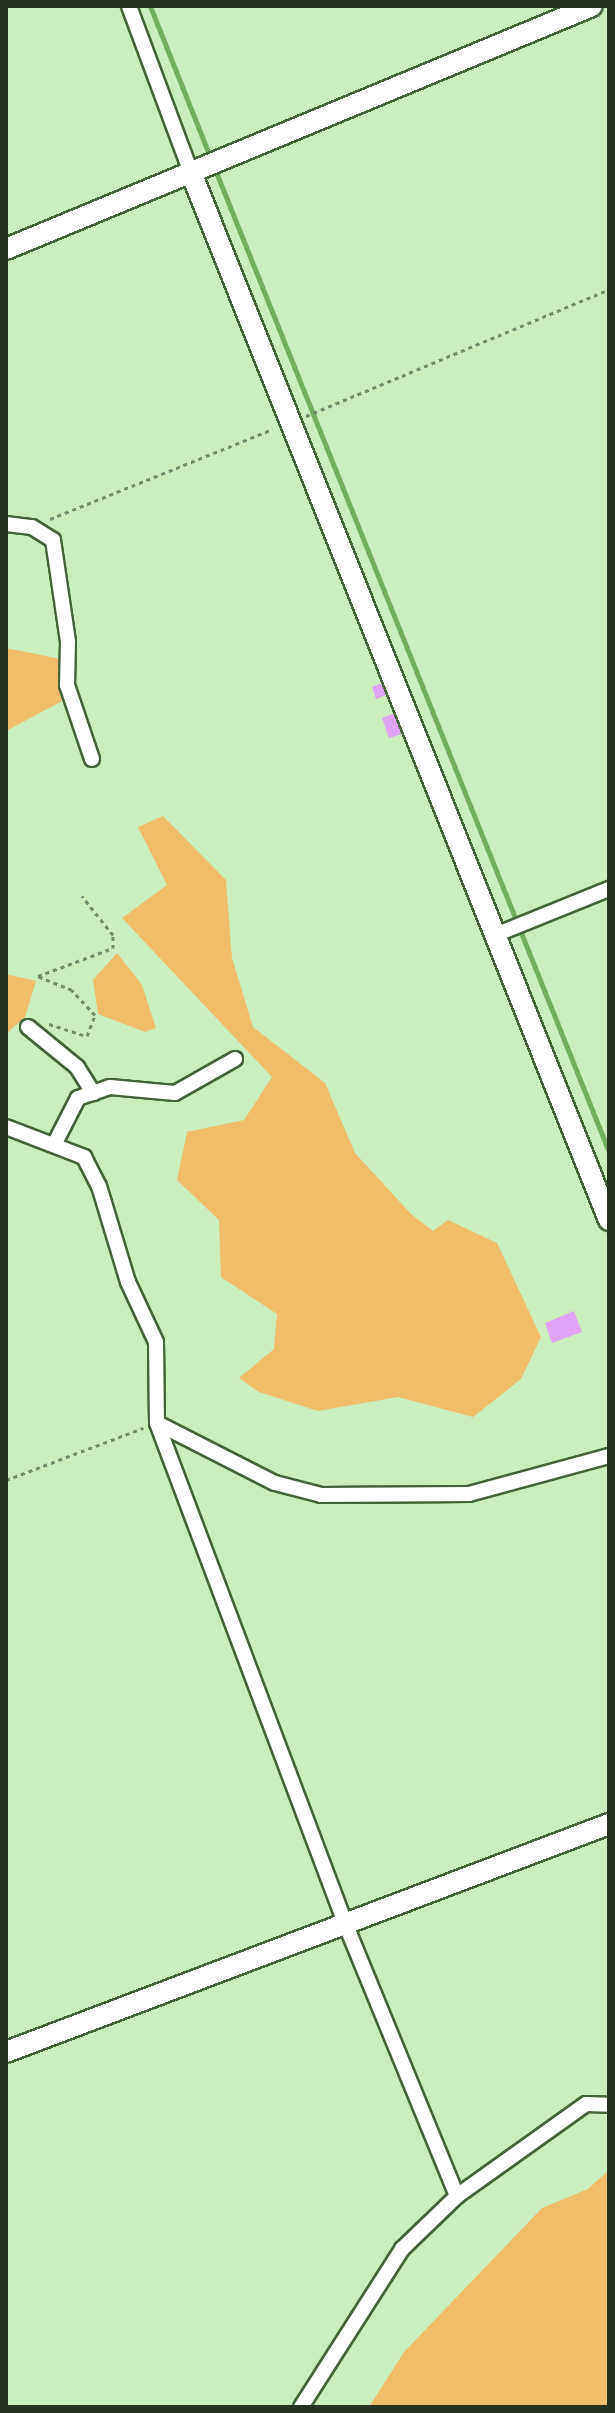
<!DOCTYPE html>
<html>
<head>
<meta charset="utf-8">
<style>
  body { margin:0 }
  #map { position:relative; width:615px; height:2413px; overflow:hidden; background:#caefbd; font-family:"Space Grotesk",sans-serif }
  div>[style] { position:absolute }
  .green>* { inset:0; background:#f0bd6a }
  .stream>* { height:5px; margin:-2.5px; padding:0 2.5px; transform-origin:2.5px; border-radius:2.5px; background:#73b05e }
  .building>* { inset:0; background:#e1a3f5 }
  .path>* { height:3px; margin-top:-1.5px; transform-origin:0; background:repeating-linear-gradient(90deg,#748e6c 0 4px,transparent 0 8px) }
  .roads { filter:drop-shadow(2px 0 #436338) drop-shadow(-2px 0 #436338) drop-shadow(0 2px #436338) drop-shadow(0 -2px #436338) }
  .street>* { height:14px; margin:-7px; padding:0 7px; transform-origin:7px; border-radius:7px; background:#fff }
  .secondary>* { height:20px; margin:-10px; padding:0 10px; transform-origin:10px; border-radius:10px; background:#fff }
  span { translate:-50% -50%; white-space:nowrap; text-align:center; line-height:1.15; -webkit-text-stroke:7px #caefbd; paint-order:stroke }
  .frame { position:absolute; inset:0; border:8px solid #253320; pointer-events:none }
</style>
</head>
<body>
<div id="map">
  <div class="green">
    <div style="clip-path:polygon(6px 648px,61px 659px,65px 678px,64px 700px,6px 731px)"></div>
    <div style="clip-path:polygon(163px 816px,226px 880px,232px 958px,253px 1027px,325px 1083px,355px 1153px,411px 1214px,433px 1231px,448px 1220px,497px 1243px,541px 1337px,521px 1379px,473px 1417px,398px 1397px,318px 1411px,259px 1392px,239px 1378px,274px 1349px,277px 1314px,221px 1277px,219px 1220px,177px 1180px,187px 1132px,244px 1120px,272px 1077px,122px 918px,167px 885px,138px 827px)"></div>
    <div style="clip-path:polygon(117px 953px,142px 985px,156px 1028px,145px 1032px,98px 1014px,93px 980px)"></div>
    <div style="clip-path:polygon(6px 974px,36px 981px,25px 1017px,6px 1034px)"></div>
    <div style="clip-path:polygon(609px 2170px,609px 2407px,369px 2407px,404px 2352px,542px 2208px,588px 2189px)"></div>
  </div>
  <div class="stream">
    <div style="left:150px;top:6px;width:162px;rotate:68.3deg"></div>
    <div style="left:214px;top:167px;width:1061px;rotate:68.15deg"></div>
  </div>
  <div class="building">
    <div style="clip-path:polygon(382px 683px,386px 695px,376px 699px,372px 687px)"></div>
    <div style="clip-path:polygon(395px 713px,402px 734px,389px 738px,382px 718px)"></div>
    <div style="clip-path:polygon(574px 1311px,582px 1332px,552px 1343px,545px 1323px)"></div>
  </div>
  <div class="path">
    <div style="left:306px;top:416px;width:329px;rotate:-22.7deg"></div>
    <div style="left:50px;top:519px;width:240px;rotate:-22deg"></div>
    <div style="left:49px;top:1024px;width:40px;rotate:18deg"></div>
    <div style="left:87px;top:1036px;width:22px;rotate:-69deg"></div>
    <div style="left:95px;top:1015px;width:34px;rotate:-133deg"></div>
    <div style="left:72px;top:990px;width:37px;rotate:-158deg"></div>
    <div style="left:38px;top:976px;width:80px;rotate:-20.5deg"></div>
    <div style="left:113px;top:948px;width:13px;rotate:-90deg"></div>
    <div style="left:113px;top:935px;width:50px;rotate:-128.5deg"></div>
    <div style="left:6px;top:1480px;width:147px;rotate:-20.8deg"></div>
  </div>
  <div class="roads">
    <div class="street">
      <div style="left:129px;top:6px;width:180px;rotate:69.6deg"></div>
      <div style="left:6px;top:524px;width:26px;rotate:7deg"></div>
      <div style="left:32px;top:527px;width:25px;rotate:32deg"></div>
      <div style="left:53px;top:540px;width:103px;rotate:81.6deg"></div>
      <div style="left:68px;top:642px;width:43px;rotate:91.3deg"></div>
      <div style="left:67px;top:685px;width:78px;rotate:71.3deg"></div>
      <div style="left:495px;top:935px;width:123px;rotate:-22deg"></div>
      <div style="left:28px;top:1027px;width:63px;rotate:39.2deg"></div>
      <div style="left:77px;top:1067px;width:31px;rotate:58deg"></div>
      <div style="left:6px;top:1127px;width:84px;rotate:21deg"></div>
      <div style="left:84px;top:1157px;width:33px;rotate:63deg"></div>
      <div style="left:99px;top:1186px;width:100px;rotate:73.2deg"></div>
      <div style="left:128px;top:1282px;width:66px;rotate:65deg"></div>
      <div style="left:156px;top:1342px;width:81px;rotate:89.3deg"></div>
      <div style="left:157px;top:1423px;width:534px;rotate:69.39deg"></div>
      <div style="left:345px;top:1923px;width:295px;rotate:67.7deg"></div>
      <div style="left:56px;top:1141px;width:48px;rotate:-62.9deg"></div>
      <div style="left:78px;top:1098px;width:34px;rotate:-19deg"></div>
      <div style="left:110px;top:1087px;width:65px;rotate:5.3deg"></div>
      <div style="left:175px;top:1093px;width:69px;rotate:-29.5deg"></div>
      <div style="left:157px;top:1423px;width:132px;rotate:27deg"></div>
      <div style="left:275px;top:1483px;width:48px;rotate:14.6deg"></div>
      <div style="left:321px;top:1495px;width:148px;rotate:-0.4deg"></div>
      <div style="left:469px;top:1494px;width:145px;rotate:-15.2deg"></div>
      <div style="left:301px;top:2407px;width:188px;rotate:-57.4deg"></div>
      <div style="left:402px;top:2249px;width:76px;rotate:-43.9deg"></div>
      <div style="left:457px;top:2196px;width:158px;rotate:-35.5deg"></div>
      <div style="left:586px;top:2104px;width:23px;rotate:2deg"></div>
    </div>
    <div class="secondary">
      <div style="left:192px;top:175px;width:1125px;rotate:68.25deg"></div>
      <div style="left:6px;top:249px;width:634px;rotate:-22.52deg"></div>
      <div style="left:6px;top:2052px;width:645px;rotate:-20.71deg"></div>
    </div>
  </div>
  <div class="frame"></div>
</div>
</body>
</html>
